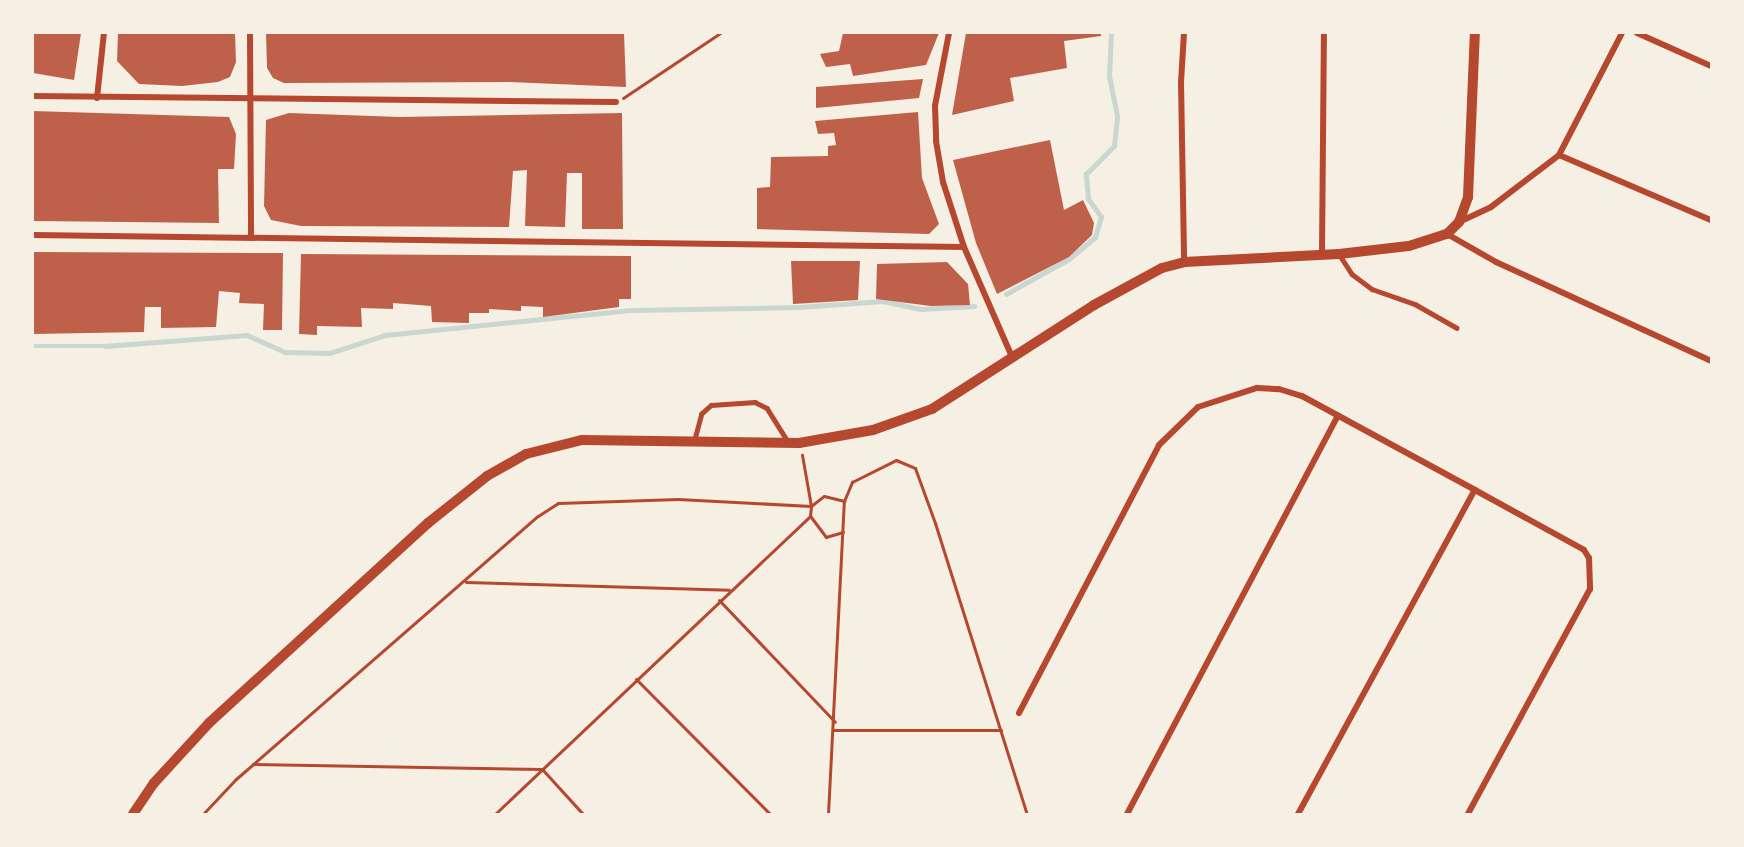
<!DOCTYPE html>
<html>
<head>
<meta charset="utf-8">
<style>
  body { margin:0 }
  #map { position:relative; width:1744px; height:847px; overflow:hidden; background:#f6efe4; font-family:Merriweather,serif }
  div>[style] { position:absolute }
  .stream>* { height:4.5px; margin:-2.25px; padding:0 2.25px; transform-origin:2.25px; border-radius:2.25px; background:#c9d6d2 }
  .building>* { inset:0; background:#bf614a }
  .path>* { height:3px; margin:-1.5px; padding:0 1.5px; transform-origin:1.5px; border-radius:1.5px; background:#b5482f }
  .service>* { height:4.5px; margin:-2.25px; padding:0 2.25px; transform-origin:2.25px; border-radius:2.25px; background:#b5482f }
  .minor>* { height:6px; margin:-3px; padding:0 3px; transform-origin:3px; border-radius:3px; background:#b5482f }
  .tertiary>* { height:10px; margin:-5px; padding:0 5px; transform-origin:5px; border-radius:5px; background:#b5482f }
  span { translate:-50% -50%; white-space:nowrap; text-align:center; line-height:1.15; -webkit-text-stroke:6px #f6efe4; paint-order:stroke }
  .frame { position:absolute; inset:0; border:34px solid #f6efe4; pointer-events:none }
</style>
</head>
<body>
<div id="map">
  <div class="stream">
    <div style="left:1006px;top:294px;width:72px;rotate:-29.1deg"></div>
    <div style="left:1069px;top:259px;width:34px;rotate:-40deg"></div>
    <div style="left:1095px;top:237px;width:21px;rotate:-73deg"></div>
    <div style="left:1101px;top:217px;width:22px;rotate:-126deg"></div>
    <div style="left:1088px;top:199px;width:25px;rotate:-95deg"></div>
    <div style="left:1086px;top:174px;width:40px;rotate:-45deg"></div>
    <div style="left:1114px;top:146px;width:30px;rotate:-84deg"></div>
    <div style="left:1117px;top:116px;width:41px;rotate:-101.3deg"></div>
    <div style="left:1109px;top:76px;width:43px;rotate:-87.3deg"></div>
    <div style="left:33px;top:346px;width:72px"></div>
    <div style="left:105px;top:346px;width:142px;rotate:-4.4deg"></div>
    <div style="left:247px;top:335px;width:42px;rotate:24.1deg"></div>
    <div style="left:285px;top:352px;width:45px;rotate:1.3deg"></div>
    <div style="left:330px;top:353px;width:58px;rotate:-18.1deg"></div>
    <div style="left:385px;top:335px;width:248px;rotate:-5.8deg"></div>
    <div style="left:632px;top:310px;width:167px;rotate:-1deg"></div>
    <div style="left:799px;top:307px;width:84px;rotate:-4.1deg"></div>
    <div style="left:883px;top:301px;width:39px;rotate:12deg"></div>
    <div style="left:921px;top:309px;width:53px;rotate:-3.2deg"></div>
  </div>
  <div class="building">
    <div style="clip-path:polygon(33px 33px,81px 33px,74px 80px,33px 73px)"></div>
    <div style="clip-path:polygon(118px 33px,235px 33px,236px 62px,230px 77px,218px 82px,182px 86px,139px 84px,117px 61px)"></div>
    <div style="clip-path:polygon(266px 33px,624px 33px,626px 87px,510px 82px,284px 83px,273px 78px,267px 68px)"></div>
    <div style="clip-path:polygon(843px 33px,939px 33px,926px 65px,853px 76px,850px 64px,826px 67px,820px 54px,839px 51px)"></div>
    <div style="clip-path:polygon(966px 33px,1101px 33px,1101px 36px,1064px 41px,1067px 68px,1010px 78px,1014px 101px,952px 115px)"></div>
    <div style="clip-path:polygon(923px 79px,919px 98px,816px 108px,816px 87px)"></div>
    <div style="clip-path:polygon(33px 111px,229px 117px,236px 134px,234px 169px,218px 169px,219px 223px,33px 221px)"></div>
    <div style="clip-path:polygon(918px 112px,922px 178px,939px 224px,929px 234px,757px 229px,757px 188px,770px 187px,771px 157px,828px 156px,828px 146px,836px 145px,834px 133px,818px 134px,815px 121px)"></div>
    <div style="clip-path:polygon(289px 113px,400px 117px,622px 113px,623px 229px,582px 229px,582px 173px,567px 173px,565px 227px,525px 226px,527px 170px,513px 171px,509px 227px,301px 226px,271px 220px,264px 206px,266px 120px)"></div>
    <div style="clip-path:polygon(1050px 140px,1064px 210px,1083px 200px,1094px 223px,1092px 235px,1069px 257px,997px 294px,976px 243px,953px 160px)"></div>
    <div style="clip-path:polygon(34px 252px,283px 253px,282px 330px,263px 330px,264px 304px,239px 303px,240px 293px,219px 291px,216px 327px,161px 328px,161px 307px,145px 307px,144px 332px,33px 334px)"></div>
    <div style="clip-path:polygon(301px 254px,631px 256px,631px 299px,619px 299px,619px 307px,543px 317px,543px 307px,521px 306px,521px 311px,489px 309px,489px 313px,469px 313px,469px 323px,432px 322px,431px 306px,393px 303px,393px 309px,361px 308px,362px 327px,317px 326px,317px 335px,299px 334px)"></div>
    <div style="clip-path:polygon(791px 261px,860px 261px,858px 300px,793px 304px)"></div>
    <div style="clip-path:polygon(947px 262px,968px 284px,970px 305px,931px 306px,876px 299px,877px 264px)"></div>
  </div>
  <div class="path">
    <div style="left:623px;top:98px;width:117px;rotate:-33.8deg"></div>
    <div style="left:843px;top:532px;width:18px;rotate:164deg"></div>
    <div style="left:826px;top:537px;width:26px;rotate:-127deg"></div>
    <div style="left:810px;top:516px;width:10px;rotate:-84deg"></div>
    <div style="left:811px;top:506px;width:16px;rotate:-38deg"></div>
    <div style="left:824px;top:496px;width:21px;rotate:14deg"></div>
    <div style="left:466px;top:582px;width:263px;rotate:1.7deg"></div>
    <div style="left:719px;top:600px;width:168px;rotate:46.4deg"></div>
    <div style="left:636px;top:679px;width:190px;rotate:45.2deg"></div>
    <div style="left:834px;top:730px;width:167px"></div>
    <div style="left:253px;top:764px;width:289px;rotate:1deg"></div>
    <div style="left:542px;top:769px;width:61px;rotate:47.7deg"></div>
    <div style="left:203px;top:814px;width:48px;rotate:-46.7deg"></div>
    <div style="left:236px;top:779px;width:400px;rotate:-41.1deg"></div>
    <div style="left:538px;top:516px;width:24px;rotate:-33deg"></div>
    <div style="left:558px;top:503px;width:120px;rotate:-1.9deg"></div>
    <div style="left:678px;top:499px;width:133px;rotate:3deg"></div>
    <div style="left:811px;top:506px;width:52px;rotate:-100deg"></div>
    <div style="left:495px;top:814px;width:434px;rotate:-43.4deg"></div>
    <div style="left:828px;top:814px;width:313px;rotate:-87.1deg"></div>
    <div style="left:844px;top:501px;width:21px;rotate:-67deg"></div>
    <div style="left:852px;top:482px;width:49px;rotate:-26.6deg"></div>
    <div style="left:896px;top:460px;width:21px;rotate:23deg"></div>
    <div style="left:915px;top:468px;width:59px;rotate:70deg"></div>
    <div style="left:935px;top:523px;width:305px;rotate:72.5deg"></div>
  </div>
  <div class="service">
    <div style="left:1339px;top:254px;width:24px;rotate:57deg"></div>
    <div style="left:1352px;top:274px;width:25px;rotate:37deg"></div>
    <div style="left:1372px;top:289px;width:46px;rotate:19.2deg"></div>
    <div style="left:1415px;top:304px;width:48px;rotate:29.7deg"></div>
    <div style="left:694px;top:441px;width:28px;rotate:-75deg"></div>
    <div style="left:701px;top:414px;width:13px;rotate:-42deg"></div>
    <div style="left:711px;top:405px;width:44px;rotate:-3.9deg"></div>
    <div style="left:755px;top:402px;width:13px;rotate:27deg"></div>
    <div style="left:767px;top:408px;width:39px;rotate:58deg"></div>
  </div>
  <div class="minor">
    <div style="left:250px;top:33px;width:204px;rotate:89.7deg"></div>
    <div style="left:949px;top:33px;width:74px;rotate:100.9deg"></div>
    <div style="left:935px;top:106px;width:35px;rotate:88deg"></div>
    <div style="left:936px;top:141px;width:42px;rotate:80.3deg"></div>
    <div style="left:943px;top:182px;width:68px;rotate:72.1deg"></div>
    <div style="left:964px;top:247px;width:122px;rotate:66.4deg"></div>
    <div style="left:1184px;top:33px;width:49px;rotate:93.5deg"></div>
    <div style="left:1181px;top:82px;width:180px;rotate:89deg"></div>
    <div style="left:1637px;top:33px;width:81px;rotate:24deg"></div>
    <div style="left:33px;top:96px;width:583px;rotate:0.59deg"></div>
    <div style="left:97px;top:98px;width:65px;rotate:-83.9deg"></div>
    <div style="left:1559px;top:155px;width:165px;rotate:23.2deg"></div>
    <div style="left:1459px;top:222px;width:35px;rotate:-25deg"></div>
    <div style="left:1491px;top:207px;width:86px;rotate:-37.4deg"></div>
    <div style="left:1559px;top:155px;width:137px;rotate:-62.7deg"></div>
    <div style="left:1447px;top:234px;width:56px;rotate:29.7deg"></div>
    <div style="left:1496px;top:262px;width:237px;rotate:24.7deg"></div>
    <div style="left:33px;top:235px;width:931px;rotate:0.74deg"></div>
    <div style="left:1322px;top:254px;width:221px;rotate:-89.5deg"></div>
    <div style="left:1019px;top:713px;width:302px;rotate:-62.4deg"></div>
    <div style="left:1159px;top:445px;width:54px;rotate:-44.3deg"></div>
    <div style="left:1198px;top:407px;width:62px;rotate:-17.9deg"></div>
    <div style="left:1257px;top:388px;width:22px;rotate:3deg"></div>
    <div style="left:1279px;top:389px;width:24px;rotate:17deg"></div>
    <div style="left:1302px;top:396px;width:197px;rotate:28.5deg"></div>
    <div style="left:1475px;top:490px;width:124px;rotate:28.8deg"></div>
    <div style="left:1584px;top:550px;width:9px;rotate:58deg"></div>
    <div style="left:1589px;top:558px;width:31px;rotate:88deg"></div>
    <div style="left:1590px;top:589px;width:256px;rotate:118.5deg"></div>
    <div style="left:1127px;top:814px;width:451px;rotate:-62.1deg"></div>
    <div style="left:1298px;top:814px;width:369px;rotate:-61.4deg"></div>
  </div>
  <div class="tertiary">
    <div style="left:133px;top:814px;width:37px;rotate:-56deg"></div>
    <div style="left:154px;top:783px;width:81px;rotate:-47.5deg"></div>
    <div style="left:209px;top:723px;width:297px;rotate:-42.4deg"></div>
    <div style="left:428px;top:523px;width:75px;rotate:-38.5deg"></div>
    <div style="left:487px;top:476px;width:45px;rotate:-29.4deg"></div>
    <div style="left:526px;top:454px;width:58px;rotate:-14deg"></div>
    <div style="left:582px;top:440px;width:217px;rotate:0.8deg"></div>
    <div style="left:799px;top:443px;width:75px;rotate:-10deg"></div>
    <div style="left:873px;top:430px;width:63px;rotate:-19.6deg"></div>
    <div style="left:932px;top:409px;width:193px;rotate:-32.7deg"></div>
    <div style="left:1094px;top:305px;width:77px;rotate:-28.6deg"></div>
    <div style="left:1162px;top:268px;width:23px;rotate:-15deg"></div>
    <div style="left:1184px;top:262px;width:155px;rotate:-3deg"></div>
    <div style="left:1339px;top:254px;width:70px;rotate:-6.5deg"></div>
    <div style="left:1409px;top:246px;width:40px;rotate:-18deg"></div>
    <div style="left:1447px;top:234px;width:17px;rotate:-45deg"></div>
    <div style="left:1459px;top:222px;width:27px;rotate:-70deg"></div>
    <div style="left:1468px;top:197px;width:164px;rotate:-87.6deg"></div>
  </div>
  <div class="frame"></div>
</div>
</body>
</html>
